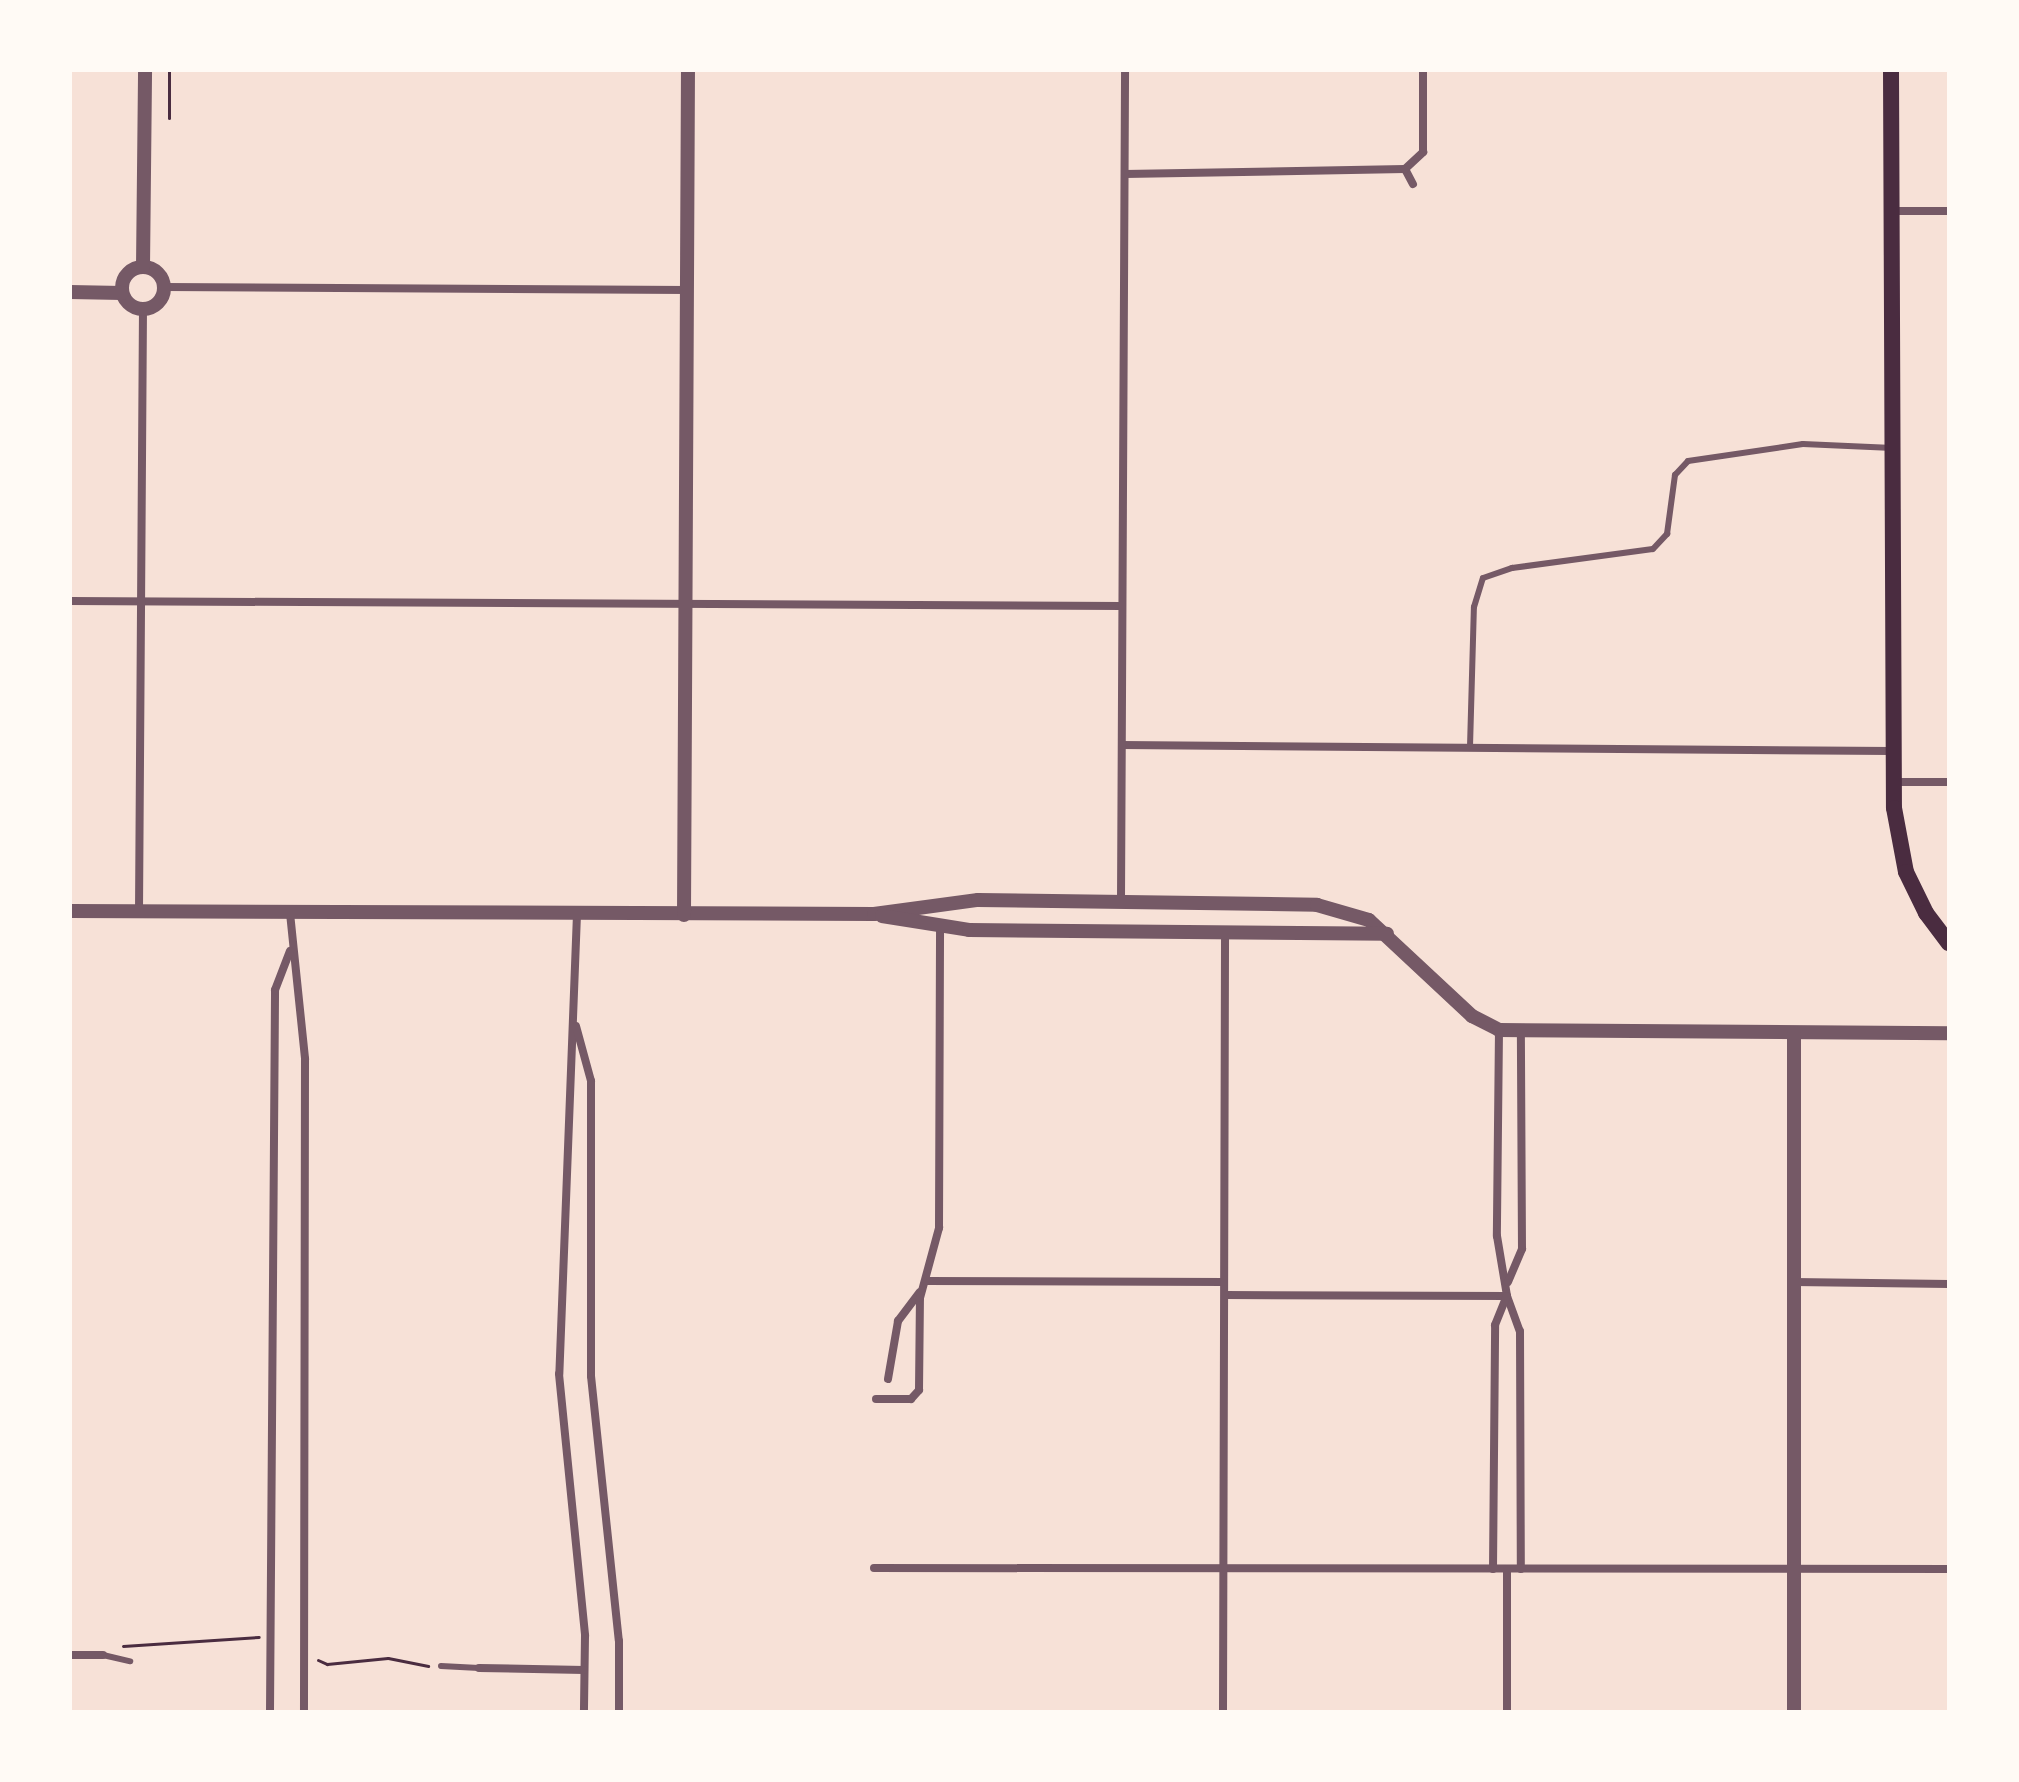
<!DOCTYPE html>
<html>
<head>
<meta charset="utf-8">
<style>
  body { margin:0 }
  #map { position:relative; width:2019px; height:1782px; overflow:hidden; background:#f7e1d7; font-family:Barlow,sans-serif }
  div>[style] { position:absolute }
  .path>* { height:3px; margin:-1.5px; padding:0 1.5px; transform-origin:1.5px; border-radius:1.5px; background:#4a2c40 }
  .service>* { height:6px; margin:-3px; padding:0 3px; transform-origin:3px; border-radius:3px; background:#755966 }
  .minor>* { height:8px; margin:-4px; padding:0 4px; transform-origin:4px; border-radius:4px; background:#755966 }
  .tertiary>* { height:14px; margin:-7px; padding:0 7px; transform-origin:7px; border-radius:7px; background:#755966 }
  .tertiary>.ring { margin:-7px; padding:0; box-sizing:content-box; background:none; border:14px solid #755966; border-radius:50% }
  .secondary>* { height:16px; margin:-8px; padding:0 8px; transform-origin:8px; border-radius:8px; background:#4a2c40 }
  span { translate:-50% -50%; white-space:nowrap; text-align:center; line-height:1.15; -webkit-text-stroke:8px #fffaf5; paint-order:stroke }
  .frame { position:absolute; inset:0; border:72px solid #fffaf5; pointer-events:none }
</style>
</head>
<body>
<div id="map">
  <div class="path">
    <div style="left:169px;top:70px;width:48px;rotate:90deg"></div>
    <div style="left:123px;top:1646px;width:136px;rotate:-3.8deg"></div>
    <div style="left:318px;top:1660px;width:10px;rotate:24deg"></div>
    <div style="left:327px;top:1664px;width:61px;rotate:-5.6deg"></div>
    <div style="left:388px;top:1658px;width:41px;rotate:11.3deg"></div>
  </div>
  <div class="service">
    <div style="left:1470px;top:747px;width:140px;rotate:-88.4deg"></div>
    <div style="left:1474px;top:607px;width:30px;rotate:-73deg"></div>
    <div style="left:1483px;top:578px;width:31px;rotate:-19deg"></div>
    <div style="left:1512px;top:568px;width:142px;rotate:-7.7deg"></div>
    <div style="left:1653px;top:549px;width:21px;rotate:-47deg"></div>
    <div style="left:1667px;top:534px;width:60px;rotate:-82.3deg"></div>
    <div style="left:1675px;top:475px;width:19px;rotate:-47deg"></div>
    <div style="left:1688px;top:461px;width:116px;rotate:-8.4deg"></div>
    <div style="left:1803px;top:444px;width:90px;rotate:2.5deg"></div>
    <div style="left:103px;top:1655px;width:28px;rotate:13deg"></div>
    <div style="left:441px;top:1666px;width:38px;rotate:3deg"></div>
  </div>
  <div class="minor">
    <div style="left:1405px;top:169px;width:17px;rotate:62deg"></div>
    <div style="left:1125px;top:174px;width:280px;rotate:-1deg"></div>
    <div style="left:1405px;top:169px;width:25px;rotate:-43deg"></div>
    <div style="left:1423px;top:152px;width:82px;rotate:-90deg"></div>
    <div style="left:1892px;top:211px;width:57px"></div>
    <div style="left:165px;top:287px;width:523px;rotate:0.33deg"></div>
    <div style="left:70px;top:601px;width:1052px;rotate:0.27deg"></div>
    <div style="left:1122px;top:745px;width:770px;rotate:0.45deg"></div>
    <div style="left:1894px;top:782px;width:55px"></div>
    <div style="left:1121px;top:900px;width:830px;rotate:-89.72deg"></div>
    <div style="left:139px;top:911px;width:601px;rotate:-89.62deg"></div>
    <div style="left:290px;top:913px;width:147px;rotate:84.1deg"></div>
    <div style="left:305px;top:1059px;width:653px;rotate:90.09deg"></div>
    <div style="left:577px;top:914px;width:460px;rotate:92.2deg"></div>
    <div style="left:559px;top:1374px;width:263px;rotate:84.3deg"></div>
    <div style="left:585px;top:1636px;width:76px;rotate:90.8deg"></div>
    <div style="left:576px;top:1026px;width:57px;rotate:74.7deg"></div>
    <div style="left:591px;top:1081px;width:295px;rotate:90deg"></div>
    <div style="left:591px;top:1376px;width:266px;rotate:84deg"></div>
    <div style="left:619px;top:1641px;width:71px;rotate:90deg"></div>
    <div style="left:1499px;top:1030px;width:206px;rotate:90.6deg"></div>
    <div style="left:1497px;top:1236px;width:61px;rotate:80.5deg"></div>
    <div style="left:1507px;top:1296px;width:37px;rotate:70deg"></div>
    <div style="left:1520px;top:1331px;width:238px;rotate:89.8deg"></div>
    <div style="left:926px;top:1281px;width:298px;rotate:0.2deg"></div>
    <div style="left:1508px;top:1282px;width:36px;rotate:-67deg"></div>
    <div style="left:1522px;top:1249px;width:217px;rotate:-90.3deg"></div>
    <div style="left:1794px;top:1282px;width:155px;rotate:0.7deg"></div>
    <div style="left:1225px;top:1295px;width:282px;rotate:0.2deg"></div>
    <div style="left:888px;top:1379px;width:59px;rotate:-80.2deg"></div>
    <div style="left:898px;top:1321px;width:36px;rotate:-53deg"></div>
    <div style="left:876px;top:1399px;width:35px"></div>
    <div style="left:911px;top:1399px;width:12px;rotate:-48deg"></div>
    <div style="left:919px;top:1390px;width:92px;rotate:-89.4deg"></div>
    <div style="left:920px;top:1298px;width:73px;rotate:-74.8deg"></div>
    <div style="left:939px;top:1228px;width:300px;rotate:-89.8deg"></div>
    <div style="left:874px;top:1568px;width:1075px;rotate:0.05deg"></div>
    <div style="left:1493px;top:1569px;width:244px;rotate:-89.5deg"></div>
    <div style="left:1495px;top:1325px;width:31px;rotate:-68deg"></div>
    <div style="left:70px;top:1655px;width:33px"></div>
    <div style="left:479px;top:1668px;width:105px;rotate:1.1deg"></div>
    <div style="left:270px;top:1712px;width:722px;rotate:-89.6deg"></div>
    <div style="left:275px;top:990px;width:42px;rotate:-69deg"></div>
    <div style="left:1223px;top:1712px;width:781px;rotate:-89.85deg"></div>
    <div style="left:1507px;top:1712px;width:143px;rotate:-90deg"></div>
  </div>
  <div class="tertiary">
    <div class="ring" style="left:122px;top:267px;width:28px;height:28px"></div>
    <div style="left:143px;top:267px;width:197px;rotate:-89.4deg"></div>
    <div style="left:70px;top:292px;width:52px;rotate:1.1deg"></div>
    <div style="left:70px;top:911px;width:804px;rotate:0.21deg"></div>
    <div style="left:874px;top:914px;width:105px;rotate:-7.7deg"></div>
    <div style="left:978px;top:900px;width:339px;rotate:0.8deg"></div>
    <div style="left:1317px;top:905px;width:54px;rotate:16.1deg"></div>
    <div style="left:1369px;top:920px;width:141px;rotate:43deg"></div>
    <div style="left:1472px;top:1016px;width:30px;rotate:27deg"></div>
    <div style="left:1499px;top:1030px;width:450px;rotate:0.4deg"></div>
    <div style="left:684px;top:915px;width:845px;rotate:-89.73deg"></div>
    <div style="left:882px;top:916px;width:88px;rotate:9.1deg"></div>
    <div style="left:969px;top:930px;width:418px;rotate:0.5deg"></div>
    <div style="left:1794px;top:1712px;width:679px;rotate:-90deg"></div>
  </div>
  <div class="secondary">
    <div style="left:1891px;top:70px;width:738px;rotate:89.77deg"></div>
    <div style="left:1894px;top:808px;width:65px;rotate:79.4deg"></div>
    <div style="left:1906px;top:872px;width:46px;rotate:64deg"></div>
    <div style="left:1926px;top:913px;width:38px;rotate:53deg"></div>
  </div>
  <div class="frame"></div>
</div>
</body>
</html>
